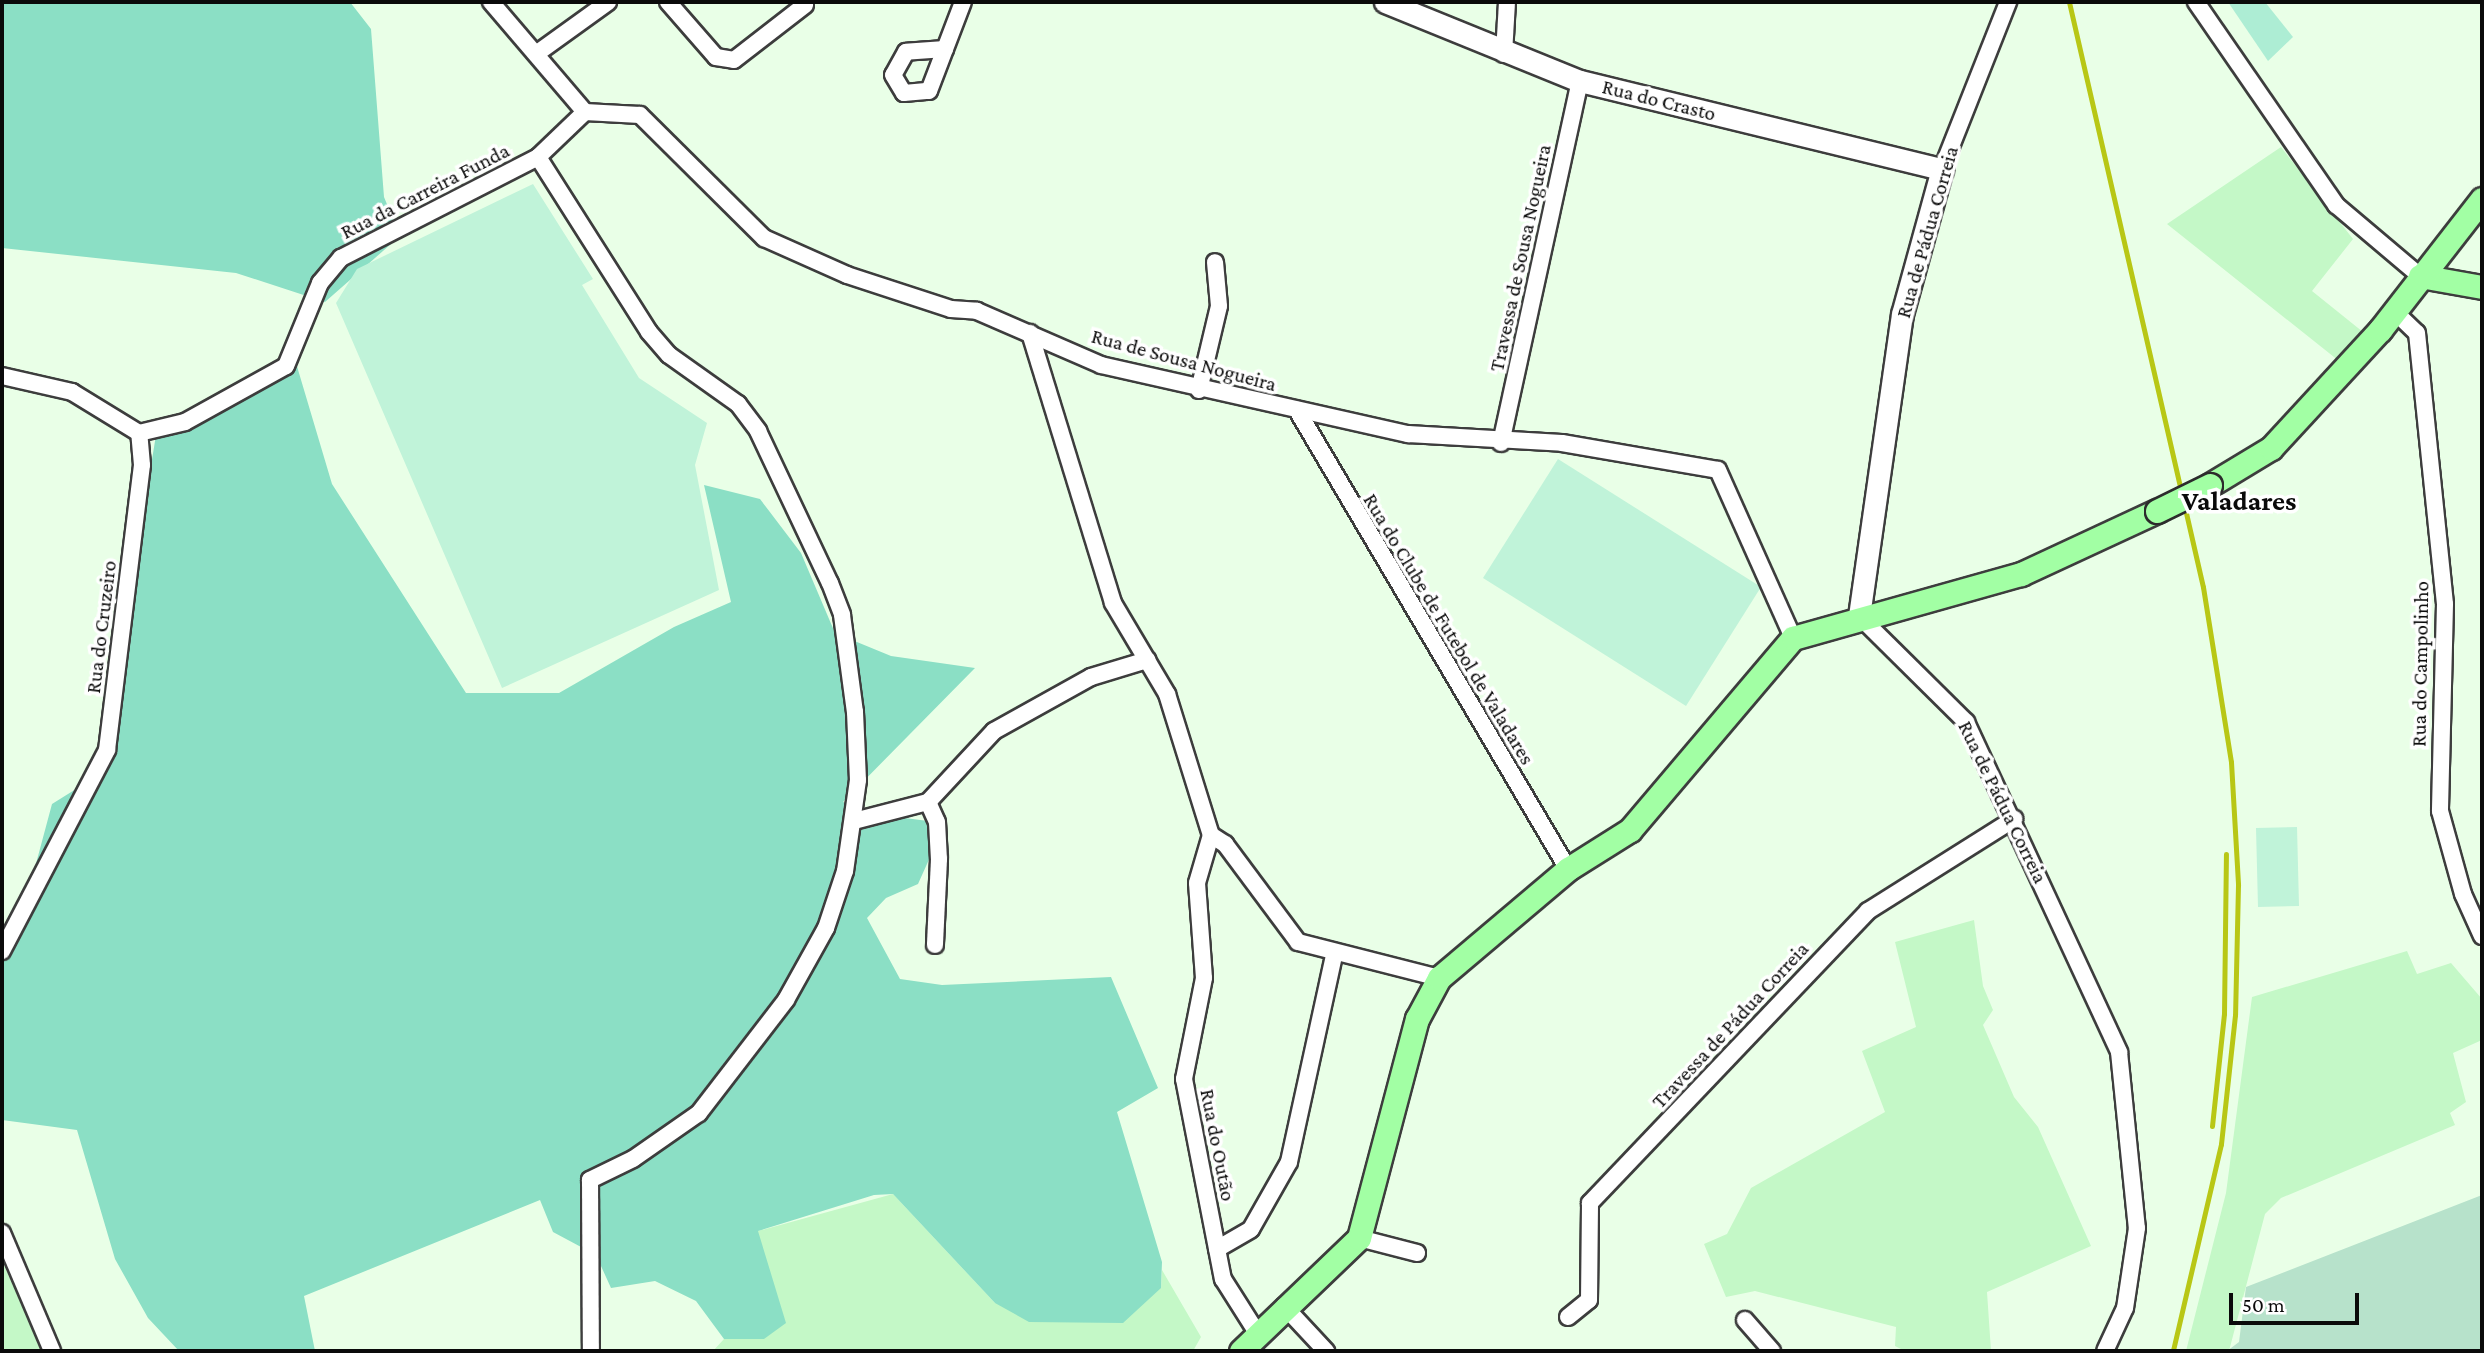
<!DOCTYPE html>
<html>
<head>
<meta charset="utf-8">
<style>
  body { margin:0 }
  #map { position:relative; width:2484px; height:1353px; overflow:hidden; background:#e9ffe7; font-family:"Crimson Pro",serif }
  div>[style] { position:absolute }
  .farmland>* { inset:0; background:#c4f8c7 }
  .green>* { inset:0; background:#adedd4 }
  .forest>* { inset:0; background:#8bdfc5 }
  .cemetery>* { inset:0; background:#b7e2cb }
  .pitch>* { inset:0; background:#c0f3d9 }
  .roads { filter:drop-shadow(2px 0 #3d3d3d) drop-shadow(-2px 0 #3d3d3d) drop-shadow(0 2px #3d3d3d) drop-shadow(0 -2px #3d3d3d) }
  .minor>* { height:16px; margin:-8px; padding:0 8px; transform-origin:8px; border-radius:8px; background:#fff }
  .tertiary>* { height:21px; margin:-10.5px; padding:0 10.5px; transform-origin:10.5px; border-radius:10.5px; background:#fff }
  .secondary>* { height:23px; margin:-11.5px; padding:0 11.5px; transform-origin:11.5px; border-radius:11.5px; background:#a2ffa4 }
  .rail>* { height:5px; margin:-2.5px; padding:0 2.5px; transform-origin:2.5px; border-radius:2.5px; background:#b8c715 }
  .bridges { filter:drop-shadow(2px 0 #2c2c2c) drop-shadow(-2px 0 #2c2c2c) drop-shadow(0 2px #2c2c2c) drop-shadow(0 -2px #2c2c2c) }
  .secondary-bridge>* { height:23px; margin:-11.5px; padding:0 11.5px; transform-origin:11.5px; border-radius:11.5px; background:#a2ffa4 }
  span { translate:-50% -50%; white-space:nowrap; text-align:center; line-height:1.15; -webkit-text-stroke:7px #fff; paint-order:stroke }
  .street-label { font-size:21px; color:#0a0a0a }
  .district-label { font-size:28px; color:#0a0a0a; font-weight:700 }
  .frame { position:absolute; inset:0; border:4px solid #0a0a0a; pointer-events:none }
  .scale { position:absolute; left:2229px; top:1293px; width:130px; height:32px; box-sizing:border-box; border:4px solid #0a0a0a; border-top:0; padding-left:9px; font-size:21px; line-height:24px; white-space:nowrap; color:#0a0a0a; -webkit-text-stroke:5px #fff; paint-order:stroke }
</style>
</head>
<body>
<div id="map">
  <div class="farmland">
    <div style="clip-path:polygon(2281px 147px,2353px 239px,2312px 291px,2363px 332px,2339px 361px,2167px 224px)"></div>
    <div style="clip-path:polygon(1974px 920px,1983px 986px,1993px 1010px,1983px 1025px,2014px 1097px,2038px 1127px,2091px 1246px,1987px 1292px,1991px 1351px,1905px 1351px,1895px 1346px,1896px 1327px,1755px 1291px,1726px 1297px,1704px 1244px,1727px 1234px,1751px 1188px,1885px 1112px,1862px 1051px,1916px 1027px,1895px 942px)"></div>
    <div style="clip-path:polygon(2407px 951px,2417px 974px,2451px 963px,2482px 999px,2482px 1040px,2453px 1053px,2466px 1102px,2450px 1113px,2455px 1125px,2281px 1198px,2265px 1214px,2229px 1351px,2186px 1351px,2226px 1193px,2252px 997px)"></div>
    <div style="clip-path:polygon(893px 1194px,995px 1303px,1161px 1288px,1162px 1270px,1201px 1337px,1193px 1351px,713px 1351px,724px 1339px,764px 1339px,758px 1231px)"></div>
    <div style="clip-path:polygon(2px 1260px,12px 1283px,43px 1351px,2px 1351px)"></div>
  </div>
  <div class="green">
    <div style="clip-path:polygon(2228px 2px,2265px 2px,2293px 37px,2268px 61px)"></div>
  </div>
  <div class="forest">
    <div style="clip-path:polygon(2px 2px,350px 2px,371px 29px,384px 197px,400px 236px,325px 302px,236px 273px,2px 248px)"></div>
    <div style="clip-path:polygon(296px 363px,332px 484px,466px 693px,559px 693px,674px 627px,731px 602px,704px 485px,760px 499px,801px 553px,835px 633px,891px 656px,975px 668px,843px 802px,874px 814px,928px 821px,931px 855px,918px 884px,886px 898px,867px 918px,900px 979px,942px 985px,1111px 977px,1158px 1088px,1117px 1112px,1162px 1262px,1161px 1288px,1123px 1323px,1029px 1322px,995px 1303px,893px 1194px,874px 1195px,758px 1231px,786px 1323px,764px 1339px,724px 1339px,696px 1301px,655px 1281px,611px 1288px,596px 1255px,553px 1232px,540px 1200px,304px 1296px,315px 1351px,179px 1351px,148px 1318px,115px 1259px,77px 1130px,2px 1120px,2px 941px,30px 886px,52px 804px,76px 789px,107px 735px,156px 435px,172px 415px,234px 401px,275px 382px)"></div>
  </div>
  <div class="cemetery">
    <div style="clip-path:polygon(2482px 1195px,2482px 1351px,2227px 1351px,2239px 1342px,2246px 1287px)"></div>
  </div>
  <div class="pitch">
    <div style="clip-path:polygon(533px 184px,593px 279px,582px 285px,639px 378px,707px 423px,695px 465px,719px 590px,502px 688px,336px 303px,357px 269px)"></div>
    <div style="clip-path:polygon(1558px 459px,1761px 587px,1686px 706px,1483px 578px)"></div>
    <div style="clip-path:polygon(2297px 827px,2299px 906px,2258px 907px,2256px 828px)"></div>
  </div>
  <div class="roads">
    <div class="minor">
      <div style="left:491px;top:2px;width:145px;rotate:49.5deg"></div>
      <div style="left:668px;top:2px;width:73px;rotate:48.9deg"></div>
      <div style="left:716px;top:57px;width:18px;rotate:9deg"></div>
      <div style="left:734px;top:60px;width:90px;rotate:-37.8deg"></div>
      <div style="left:2196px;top:2px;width:247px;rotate:55.4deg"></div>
      <div style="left:2336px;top:205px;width:110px;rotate:40.2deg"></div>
      <div style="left:945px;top:49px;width:39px;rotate:176deg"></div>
      <div style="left:906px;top:52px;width:26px;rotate:119deg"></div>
      <div style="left:893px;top:75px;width:21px;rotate:59deg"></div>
      <div style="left:904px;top:93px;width:25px;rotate:-5deg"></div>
      <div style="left:929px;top:91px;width:95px;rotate:-69.1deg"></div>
      <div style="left:536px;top:54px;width:89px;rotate:-35.8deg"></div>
      <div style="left:1504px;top:54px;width:52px;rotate:-86.7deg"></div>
      <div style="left:585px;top:112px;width:55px;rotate:3.1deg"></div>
      <div style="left:640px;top:115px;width:175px;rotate:44.8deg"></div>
      <div style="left:764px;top:238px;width:91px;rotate:24deg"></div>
      <div style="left:847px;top:275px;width:109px;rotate:18.1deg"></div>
      <div style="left:951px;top:309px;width:26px;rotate:4deg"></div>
      <div style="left:977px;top:311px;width:135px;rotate:23.5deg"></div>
      <div style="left:1101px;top:365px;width:315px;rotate:12.7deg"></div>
      <div style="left:1408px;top:434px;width:154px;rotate:3.3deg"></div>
      <div style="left:1562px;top:443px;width:158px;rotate:9.8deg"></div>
      <div style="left:1718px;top:470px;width:184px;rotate:65.9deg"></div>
      <div style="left:538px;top:157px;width:207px;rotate:57.6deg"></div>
      <div style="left:649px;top:332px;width:30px;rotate:49deg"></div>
      <div style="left:669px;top:355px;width:85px;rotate:35.4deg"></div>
      <div style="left:738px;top:404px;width:34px;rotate:53deg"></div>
      <div style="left:758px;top:431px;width:168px;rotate:64.7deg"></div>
      <div style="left:830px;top:583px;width:34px;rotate:69deg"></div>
      <div style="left:842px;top:615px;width:98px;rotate:82.4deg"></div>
      <div style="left:855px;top:712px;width:68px;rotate:87.5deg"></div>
      <div style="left:858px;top:780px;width:92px;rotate:98.1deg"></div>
      <div style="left:845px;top:871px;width:60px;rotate:108.4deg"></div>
      <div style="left:826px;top:928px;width:82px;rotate:119.1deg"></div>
      <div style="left:786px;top:1000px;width:143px;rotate:127.6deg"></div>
      <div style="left:699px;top:1113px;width:80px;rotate:145.1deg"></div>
      <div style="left:633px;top:1159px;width:48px;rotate:154deg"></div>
      <div style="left:590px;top:1180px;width:171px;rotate:89.7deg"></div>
      <div style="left:1942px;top:169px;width:180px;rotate:-68.4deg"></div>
      <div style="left:2395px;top:312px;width:30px;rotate:44deg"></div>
      <div style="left:2417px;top:333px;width:272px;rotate:84.1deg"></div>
      <div style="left:2445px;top:604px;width:207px;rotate:91.4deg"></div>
      <div style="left:2440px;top:811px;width:86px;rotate:74.5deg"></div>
      <div style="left:2463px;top:894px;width:46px;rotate:65.7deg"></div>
      <div style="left:1030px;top:333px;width:282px;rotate:72.9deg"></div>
      <div style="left:1113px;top:603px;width:106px;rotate:59.3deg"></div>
      <div style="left:1167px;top:694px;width:148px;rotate:72.7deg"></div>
      <div style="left:1211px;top:835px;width:50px;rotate:106.3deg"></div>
      <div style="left:1197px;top:883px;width:95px;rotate:85.8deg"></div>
      <div style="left:1204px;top:978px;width:103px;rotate:101.2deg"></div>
      <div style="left:1184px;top:1079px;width:204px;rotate:79deg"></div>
      <div style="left:1223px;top:1279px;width:62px;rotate:57.6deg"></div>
      <div style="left:2px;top:376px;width:72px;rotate:12.9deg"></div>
      <div style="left:72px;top:392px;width:79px;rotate:31.5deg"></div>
      <div style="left:1199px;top:390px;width:86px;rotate:-76.6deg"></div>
      <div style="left:1219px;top:306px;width:44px;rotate:-95.2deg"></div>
      <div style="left:1297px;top:410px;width:533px;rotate:59.44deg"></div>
      <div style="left:139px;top:433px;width:47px;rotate:-13.4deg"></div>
      <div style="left:185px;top:422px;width:115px;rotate:-29deg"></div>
      <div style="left:286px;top:366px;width:90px;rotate:-67.7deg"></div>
      <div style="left:320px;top:283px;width:33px;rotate:-50deg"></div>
      <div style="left:341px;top:258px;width:221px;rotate:-27.1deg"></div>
      <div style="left:538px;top:157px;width:65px;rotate:-43.8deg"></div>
      <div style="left:1501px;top:443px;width:371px;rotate:-77.7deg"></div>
      <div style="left:1859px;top:616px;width:151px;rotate:44.7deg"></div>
      <div style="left:1966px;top:722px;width:364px;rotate:65.1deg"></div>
      <div style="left:2119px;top:1052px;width:177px;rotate:84.2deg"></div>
      <div style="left:2137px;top:1228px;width:81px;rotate:98.5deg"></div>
      <div style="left:2125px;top:1308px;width:47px;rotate:114.9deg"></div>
      <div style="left:928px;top:802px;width:97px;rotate:-47.1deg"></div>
      <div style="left:994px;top:731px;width:111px;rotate:-29.1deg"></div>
      <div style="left:1091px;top:677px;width:59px;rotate:-16.9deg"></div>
      <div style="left:928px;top:802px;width:22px;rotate:66deg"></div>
      <div style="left:937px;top:822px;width:37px;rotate:87deg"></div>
      <div style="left:939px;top:859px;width:86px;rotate:92.7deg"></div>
      <div style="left:854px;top:821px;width:76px;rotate:-14.4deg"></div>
      <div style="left:1211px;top:835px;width:17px;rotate:33deg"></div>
      <div style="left:1225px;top:844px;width:122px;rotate:53.3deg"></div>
      <div style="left:1298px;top:942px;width:146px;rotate:14.3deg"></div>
      <div style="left:2px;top:951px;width:227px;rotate:-62.4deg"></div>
      <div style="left:107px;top:750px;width:287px;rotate:-83deg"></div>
      <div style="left:142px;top:465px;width:32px;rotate:-95deg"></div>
      <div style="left:2px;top:1233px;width:128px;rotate:67deg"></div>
      <div style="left:1359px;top:1238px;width:60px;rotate:14.5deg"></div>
      <div style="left:1217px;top:1249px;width:39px;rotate:-30deg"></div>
      <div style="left:1251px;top:1229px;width:77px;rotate:-60.4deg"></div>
      <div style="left:1289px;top:1162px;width:212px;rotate:-77.7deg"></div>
      <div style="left:1284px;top:1306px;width:62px;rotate:47deg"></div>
      <div style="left:1568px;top:1317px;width:27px;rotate:-39deg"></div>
      <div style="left:1589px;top:1300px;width:97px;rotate:-89.4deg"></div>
      <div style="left:1590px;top:1203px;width:403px;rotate:-46.4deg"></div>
      <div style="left:1868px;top:911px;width:173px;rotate:-32.2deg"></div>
      <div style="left:1745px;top:1320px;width:41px;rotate:48.9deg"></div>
    </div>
    <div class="tertiary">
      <div style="left:1385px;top:2px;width:210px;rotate:22.1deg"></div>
      <div style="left:1580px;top:81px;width:373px;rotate:13.7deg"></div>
      <div style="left:1942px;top:169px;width:150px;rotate:105.4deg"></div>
      <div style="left:1902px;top:314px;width:305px;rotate:98.1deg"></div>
    </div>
    <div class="secondary">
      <div style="left:2420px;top:276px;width:63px;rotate:10.1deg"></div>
      <div style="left:2210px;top:485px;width:71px;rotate:-31.2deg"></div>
      <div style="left:2271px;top:448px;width:161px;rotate:-47.3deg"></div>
      <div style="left:2380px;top:330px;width:166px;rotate:-52.1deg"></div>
      <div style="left:1241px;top:1351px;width:163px;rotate:-43.8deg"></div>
      <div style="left:1359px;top:1238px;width:227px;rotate:-75.2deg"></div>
      <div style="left:1417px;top:1019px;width:47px;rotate:-61.8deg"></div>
      <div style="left:1439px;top:978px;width:169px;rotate:-40.2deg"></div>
      <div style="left:1568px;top:869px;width:73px;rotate:-32.2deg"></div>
      <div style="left:1630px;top:830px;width:252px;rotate:-49.7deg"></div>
      <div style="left:1793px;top:638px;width:237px;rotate:-15.7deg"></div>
      <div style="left:2021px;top:574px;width:150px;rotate:-24.9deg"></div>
    </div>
  </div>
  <div class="rail">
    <div style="left:2069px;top:2px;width:600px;rotate:77.1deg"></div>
    <div style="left:2203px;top:587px;width:177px;rotate:80.9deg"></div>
    <div style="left:2231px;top:762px;width:123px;rotate:86.7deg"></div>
    <div style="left:2238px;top:885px;width:130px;rotate:91.3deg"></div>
    <div style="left:2235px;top:1015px;width:130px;rotate:96.2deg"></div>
    <div style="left:2221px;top:1144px;width:212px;rotate:103.1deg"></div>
    <div style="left:2212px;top:1126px;width:113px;rotate:-83.9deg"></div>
    <div style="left:2224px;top:1014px;width:160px;rotate:-89.3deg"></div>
  </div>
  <div class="bridges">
    <div class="secondary-bridge">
      <div style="left:2157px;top:511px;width:59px;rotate:-26.1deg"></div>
    </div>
  </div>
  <div class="street-label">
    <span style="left:1659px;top:100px;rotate:14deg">Rua do Crasto</span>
    <span style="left:425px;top:191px;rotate:-27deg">Rua da Carreira Funda</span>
    <span style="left:1927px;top:232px;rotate:-74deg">Rua de Pádua Correia</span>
    <span style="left:1520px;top:258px;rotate:-78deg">Travessa de Sousa Nogueira</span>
    <span style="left:1184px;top:360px;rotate:15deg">Rua de Sousa Nogueira</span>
    <span style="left:101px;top:627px;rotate:-83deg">Rua do Cruzeiro</span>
    <span style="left:1449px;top:629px;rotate:59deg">Rua do Clube de Futebol de Valadares</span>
    <span style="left:2420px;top:664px;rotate:-89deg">Rua do Campolinho</span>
    <span style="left:2003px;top:802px;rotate:64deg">Rua de Pádua Correia</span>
    <span style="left:1730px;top:1025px;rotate:-47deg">Travessa de Pádua Correia</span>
    <span style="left:1218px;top:1145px;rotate:79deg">Rua do Outão</span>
  </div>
  <div class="district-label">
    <span style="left:2239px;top:501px">Valadares</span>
  </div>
  <div class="frame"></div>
  <div class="scale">50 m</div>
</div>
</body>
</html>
